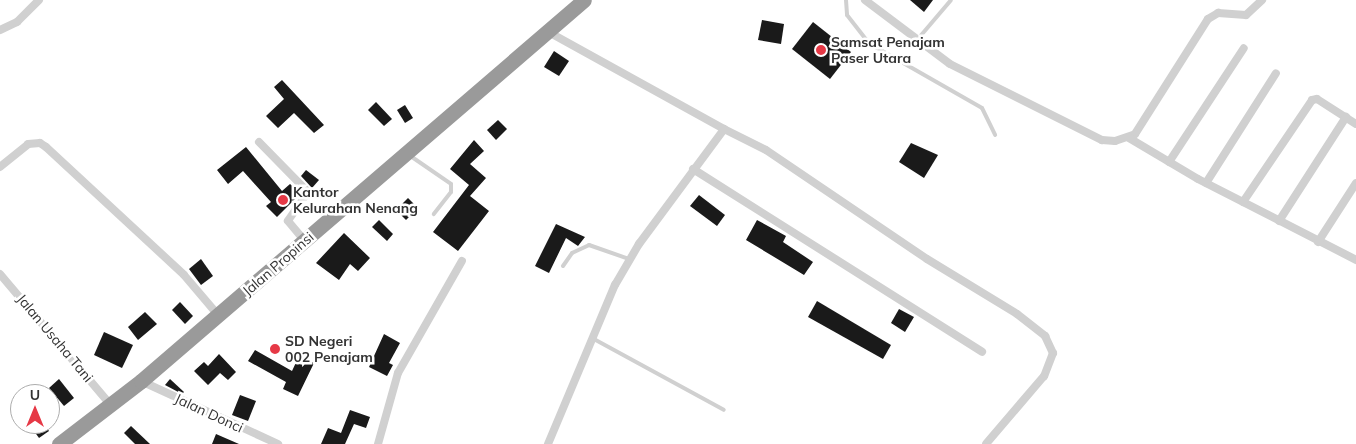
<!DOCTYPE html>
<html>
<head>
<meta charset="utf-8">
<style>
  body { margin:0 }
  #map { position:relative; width:1356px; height:444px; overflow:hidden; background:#fff; font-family:Mulish,sans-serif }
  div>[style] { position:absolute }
  .building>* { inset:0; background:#1a1a1a }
  .lane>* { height:4px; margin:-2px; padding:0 2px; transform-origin:2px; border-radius:2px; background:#d0d0d0 }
  .street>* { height:8px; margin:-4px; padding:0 4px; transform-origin:4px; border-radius:4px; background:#d0d0d0 }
  .highway>* { height:15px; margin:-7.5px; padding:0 7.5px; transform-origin:7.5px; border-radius:7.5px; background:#9a9a9a }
  .dots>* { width:14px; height:14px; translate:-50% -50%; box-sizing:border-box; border:2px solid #fff; border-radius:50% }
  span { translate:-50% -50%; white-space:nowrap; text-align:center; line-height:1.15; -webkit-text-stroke:5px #fff; paint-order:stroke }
  .poi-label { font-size:14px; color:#333; font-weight:700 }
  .left { translate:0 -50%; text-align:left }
  .street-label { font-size:14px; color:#333 }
  .north { position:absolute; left:10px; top:384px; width:50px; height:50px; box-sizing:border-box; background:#fff; border:1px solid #adadad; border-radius:50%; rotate:0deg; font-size:14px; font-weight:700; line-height:20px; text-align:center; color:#333 }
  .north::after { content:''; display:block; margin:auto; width:18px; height:22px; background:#e63946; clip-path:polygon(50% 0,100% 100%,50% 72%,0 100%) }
</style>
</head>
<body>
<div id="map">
  <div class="building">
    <div style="clip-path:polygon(910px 0,933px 0,924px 12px)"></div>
    <div style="clip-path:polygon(762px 20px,784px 24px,781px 44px,758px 40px)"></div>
    <div style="clip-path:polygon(813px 22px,851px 52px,830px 79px,792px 49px)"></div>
    <div style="clip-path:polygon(554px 51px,569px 61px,559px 76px,544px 67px)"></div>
    <div style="clip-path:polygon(282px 80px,324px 125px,314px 133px,294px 113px,278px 128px,266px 116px,284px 99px,274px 87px)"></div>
    <div style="clip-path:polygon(376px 102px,392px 119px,384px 126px,368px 110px)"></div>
    <div style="clip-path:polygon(405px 105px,413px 118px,405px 123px,397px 110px)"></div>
    <div style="clip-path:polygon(498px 120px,507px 129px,496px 140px,487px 130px)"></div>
    <div style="clip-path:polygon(474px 140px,484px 151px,470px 164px,486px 178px,470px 196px,489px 211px,458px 251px,433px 232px,469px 185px,450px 169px)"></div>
    <div style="clip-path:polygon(911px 143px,938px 155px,924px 178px,899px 162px)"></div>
    <div style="clip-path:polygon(246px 147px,282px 191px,290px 184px,301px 193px,277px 217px,266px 206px,271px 202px,243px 171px,228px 184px,217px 170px)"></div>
    <div style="clip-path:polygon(306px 170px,319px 180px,312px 188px,301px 176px)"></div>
    <div style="clip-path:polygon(699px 195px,725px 215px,717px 226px,690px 206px)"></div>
    <div style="clip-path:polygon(408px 198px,418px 208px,406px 220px,396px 210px)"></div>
    <div style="clip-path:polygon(379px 220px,393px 234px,387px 241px,372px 227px)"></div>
    <div style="clip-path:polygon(757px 220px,786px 236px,783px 242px,813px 262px,804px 275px,746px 240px)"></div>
    <div style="clip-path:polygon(556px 224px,585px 237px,578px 246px,566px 238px,549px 273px,535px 266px)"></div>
    <div style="clip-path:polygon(344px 233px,370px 258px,358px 271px,350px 264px,339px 280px,316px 263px)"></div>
    <div style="clip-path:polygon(201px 259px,213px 276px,201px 285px,189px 269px)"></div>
    <div style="clip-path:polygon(817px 301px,891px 345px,883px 359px,808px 317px)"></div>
    <div style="clip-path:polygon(180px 302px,193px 316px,185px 324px,172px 310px)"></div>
    <div style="clip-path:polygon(899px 309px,914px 317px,905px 332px,891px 323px)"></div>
    <div style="clip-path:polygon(145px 312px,157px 324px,138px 340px,128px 327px)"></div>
    <div style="clip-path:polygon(104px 332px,133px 345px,122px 368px,94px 355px)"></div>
    <div style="clip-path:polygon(384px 334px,400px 343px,389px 363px,393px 365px,387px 376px,369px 367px)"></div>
    <div style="clip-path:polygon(255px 350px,292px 371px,299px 356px,314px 363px,298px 396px,283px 389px,286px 382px,248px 361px)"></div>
    <div style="clip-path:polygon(219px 354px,236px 372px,228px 380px,220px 373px,208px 385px,194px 371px,204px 362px,208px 366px)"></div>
    <div style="clip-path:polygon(59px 379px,74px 398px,64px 406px,49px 388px)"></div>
    <div style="clip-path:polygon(170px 379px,184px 392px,182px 394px,165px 385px)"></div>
    <div style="clip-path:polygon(240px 395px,256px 401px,248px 421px,232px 415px)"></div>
    <div style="clip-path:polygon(350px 410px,370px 417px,366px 428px,354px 424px,345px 444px,321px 444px,328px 428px,341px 433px)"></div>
    <div style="clip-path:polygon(29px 424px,44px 424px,49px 431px,39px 438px)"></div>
    <div style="clip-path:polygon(131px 426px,150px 444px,135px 444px,124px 433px)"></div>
    <div style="clip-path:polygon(216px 434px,239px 444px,212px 444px)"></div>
  </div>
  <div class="lane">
    <div style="left:846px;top:0;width:15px;rotate:86deg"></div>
    <div style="left:847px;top:15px;width:37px;rotate:52deg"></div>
    <div style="left:870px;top:44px;width:129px;rotate:29.7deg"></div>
    <div style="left:982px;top:108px;width:30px;rotate:64deg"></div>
    <div style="left:917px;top:40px;width:52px;rotate:-49.6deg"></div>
    <div style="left:409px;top:155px;width:51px;rotate:34.6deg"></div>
    <div style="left:451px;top:184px;width:8px;rotate:90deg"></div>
    <div style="left:451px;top:192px;width:28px;rotate:128deg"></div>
    <div style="left:563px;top:266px;width:16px;rotate:-55deg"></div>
    <div style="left:572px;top:253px;width:19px;rotate:-25deg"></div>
    <div style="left:589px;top:245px;width:42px;rotate:19.3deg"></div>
    <div style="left:592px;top:338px;width:150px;rotate:28.6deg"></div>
  </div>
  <div class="street">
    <div style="left:865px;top:0;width:106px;rotate:37deg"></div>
    <div style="left:950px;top:64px;width:170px;rotate:26.6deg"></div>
    <div style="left:1102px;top:140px;width:13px;rotate:4deg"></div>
    <div style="left:1115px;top:141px;width:21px;rotate:-19deg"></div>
    <div style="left:1135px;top:134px;width:136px;rotate:-57.6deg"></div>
    <div style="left:1208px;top:19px;width:12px;rotate:-31deg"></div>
    <div style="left:1218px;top:13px;width:28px;rotate:4deg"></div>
    <div style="left:1246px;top:15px;width:22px;rotate:-43deg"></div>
    <div style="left:0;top:30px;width:19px;rotate:-25deg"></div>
    <div style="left:17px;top:22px;width:31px;rotate:-45deg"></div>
    <div style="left:724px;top:129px;width:47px;rotate:26.6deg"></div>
    <div style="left:766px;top:150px;width:194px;rotate:34.1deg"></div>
    <div style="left:927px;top:259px;width:105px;rotate:31.4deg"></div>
    <div style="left:1017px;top:314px;width:36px;rotate:38deg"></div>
    <div style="left:1045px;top:336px;width:19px;rotate:65deg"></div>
    <div style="left:1053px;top:353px;width:25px;rotate:111deg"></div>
    <div style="left:1044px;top:376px;width:89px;rotate:130.5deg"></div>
    <div style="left:1129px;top:138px;width:80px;rotate:30.7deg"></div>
    <div style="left:1198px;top:179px;width:178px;rotate:27.1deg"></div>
    <div style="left:259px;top:142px;width:70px;rotate:45.6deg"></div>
    <div style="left:308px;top:192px;width:35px;rotate:125deg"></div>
    <div style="left:288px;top:221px;width:26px;rotate:50deg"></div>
    <div style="left:1169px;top:162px;width:136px;rotate:-56.7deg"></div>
    <div style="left:0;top:167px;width:36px;rotate:-39deg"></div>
    <div style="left:28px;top:144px;width:12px;rotate:-5deg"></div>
    <div style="left:40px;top:143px;width:7px;rotate:34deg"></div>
    <div style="left:46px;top:147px;width:188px;rotate:42.8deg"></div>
    <div style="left:184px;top:275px;width:52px;rotate:49.6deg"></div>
    <div style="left:693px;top:169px;width:342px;rotate:32.3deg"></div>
    <div style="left:1206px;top:183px;width:130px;rotate:-57.5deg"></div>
    <div style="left:1243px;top:202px;width:123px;rotate:-55.9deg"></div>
    <div style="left:1312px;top:100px;width:5px;rotate:-11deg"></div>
    <div style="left:1317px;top:99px;width:46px;rotate:32.7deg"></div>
    <div style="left:1279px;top:221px;width:124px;rotate:-57.2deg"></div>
    <div style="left:1318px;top:242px;width:70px;rotate:-57.2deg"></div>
    <div style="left:0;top:274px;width:169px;rotate:49.8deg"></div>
    <div style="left:141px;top:381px;width:151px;rotate:24.7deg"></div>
    <div style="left:378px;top:444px;width:74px;rotate:-74.3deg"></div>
    <div style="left:398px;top:373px;width:129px;rotate:-60.3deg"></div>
    <div style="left:548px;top:444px;width:173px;rotate:-67.2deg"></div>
    <div style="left:615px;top:285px;width:48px;rotate:-59.7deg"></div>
    <div style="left:639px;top:244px;width:143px;rotate:-53.5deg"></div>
    <div style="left:724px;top:129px;width:201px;rotate:-151.1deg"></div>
  </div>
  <div class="highway">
    <div style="left:59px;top:444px;width:103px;rotate:-37.5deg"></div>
    <div style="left:141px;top:381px;width:584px;rotate:-40.7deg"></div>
  </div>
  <div class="dots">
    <div style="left:821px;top:50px;background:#e63946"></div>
    <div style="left:283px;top:200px;background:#e63946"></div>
    <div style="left:275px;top:349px;background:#e63946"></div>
  </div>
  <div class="poi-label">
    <span class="left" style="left:831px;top:50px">Samsat Penajam<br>Paser Utara</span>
    <span class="left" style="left:293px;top:200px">Kantor<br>Kelurahan Nenang</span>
    <span class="left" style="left:285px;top:349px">SD Negeri<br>002 Penajam</span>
  </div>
  <div class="street-label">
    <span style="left:278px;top:264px;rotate:-41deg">Jalan Propinsi</span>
    <span style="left:55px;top:338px;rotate:50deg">Jalan Usaha Tani</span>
    <span style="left:209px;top:413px;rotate:25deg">Jalan Donci</span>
  </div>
  <div class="north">U</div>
</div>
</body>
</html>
